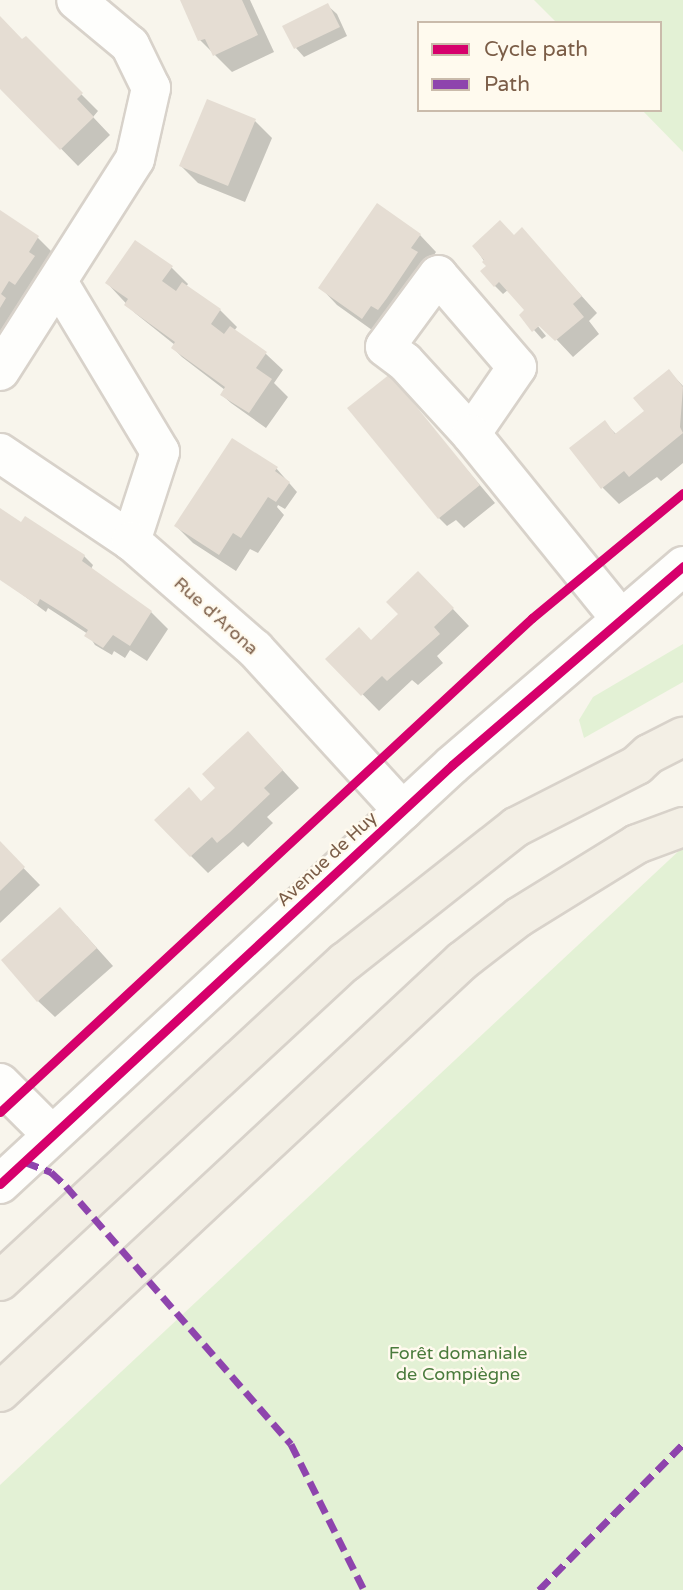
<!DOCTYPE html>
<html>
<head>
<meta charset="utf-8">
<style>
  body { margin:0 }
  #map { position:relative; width:683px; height:1590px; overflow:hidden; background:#f8f5ec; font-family:"Varela Round",sans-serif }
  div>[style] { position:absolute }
  .green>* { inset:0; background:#e3f1d5 }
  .shadow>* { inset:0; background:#0003 }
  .building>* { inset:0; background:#e5ddd3 }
  .roads { filter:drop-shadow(2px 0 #d8d2ca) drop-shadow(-2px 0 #d8d2ca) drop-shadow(0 2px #d8d2ca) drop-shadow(0 -2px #d8d2ca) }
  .minor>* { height:38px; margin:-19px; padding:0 19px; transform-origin:19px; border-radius:19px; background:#fefefc }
  .major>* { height:38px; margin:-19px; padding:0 19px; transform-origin:19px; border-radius:19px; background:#f3efe5 }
  .quiet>* { height:7px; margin-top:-3.5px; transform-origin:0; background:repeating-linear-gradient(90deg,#8e44ad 0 14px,transparent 0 21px) }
  .cycleway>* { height:9px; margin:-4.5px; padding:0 4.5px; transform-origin:4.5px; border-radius:4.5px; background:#d6006c }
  span { translate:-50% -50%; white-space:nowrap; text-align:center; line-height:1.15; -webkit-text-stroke:5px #fffaee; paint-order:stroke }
  .street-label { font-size:18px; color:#7b5d47 }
  .park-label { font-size:18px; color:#4a7b3c }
  .legend { position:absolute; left:417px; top:21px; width:245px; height:91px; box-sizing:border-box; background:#fffaee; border:2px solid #cabbab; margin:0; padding:9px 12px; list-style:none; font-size:21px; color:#7b5d47 }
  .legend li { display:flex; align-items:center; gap:14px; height:35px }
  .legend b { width:35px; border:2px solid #cabbab }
</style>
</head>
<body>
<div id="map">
  <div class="green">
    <div style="clip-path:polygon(534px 0,683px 0,683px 152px,642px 110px,660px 110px,660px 23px,557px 23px)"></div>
    <div style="clip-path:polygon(683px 644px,683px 682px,584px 738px,579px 720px,593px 697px)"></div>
    <div style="clip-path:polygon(683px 847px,683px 1590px,0 1590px,0 1485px)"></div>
  </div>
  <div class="shadow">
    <div style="clip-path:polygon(182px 0,250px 0,274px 52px,232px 72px,200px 40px)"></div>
    <div style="clip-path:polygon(328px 6px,337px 14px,347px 36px,304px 57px,296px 48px)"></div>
    <div style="clip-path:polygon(0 19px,22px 41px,25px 38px,98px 111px,93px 117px,110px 135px,78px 166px,0 86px)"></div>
    <div style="clip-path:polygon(255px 121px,272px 138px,245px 202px,198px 183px,181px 166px)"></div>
    <div style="clip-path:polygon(0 212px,38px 238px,54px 254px,0 342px)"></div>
    <div style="clip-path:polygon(522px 230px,597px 313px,589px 321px,599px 334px,573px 357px,509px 289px,503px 294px,495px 286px,488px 267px,474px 246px,515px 237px)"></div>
    <div style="clip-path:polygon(420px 235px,436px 252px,379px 335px,337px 305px,321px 288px)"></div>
    <div style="clip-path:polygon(171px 267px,188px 284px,186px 287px,220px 310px,237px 327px,234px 331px,266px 354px,283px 370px,274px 383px,288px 397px,266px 428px,231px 403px,222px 395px,225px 390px,182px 357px,173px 348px,175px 345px,135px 313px,107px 283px)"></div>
    <div style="clip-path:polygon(533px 320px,546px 336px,542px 339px,534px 330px)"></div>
    <div style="clip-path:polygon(669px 371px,683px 386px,683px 463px,661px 481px,657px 477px,619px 504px,603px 488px,605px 423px,617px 435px,647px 411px)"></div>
    <div style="clip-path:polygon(389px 377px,495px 503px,464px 528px,456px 520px,447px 526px,439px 518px)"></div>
    <div style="clip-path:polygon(276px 468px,297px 492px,285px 509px,278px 505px,277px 507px,284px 515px,258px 553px,250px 549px,236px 571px,193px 543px,176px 526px)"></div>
    <div style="clip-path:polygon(0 510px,29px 530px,84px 556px,93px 565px,90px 571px,151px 612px,168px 629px,147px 661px,130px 650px,125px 658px,114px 651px,112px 655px,95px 645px,88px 634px,48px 608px,46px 612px,0 578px)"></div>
    <div style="clip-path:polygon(435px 590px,469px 626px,437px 656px,443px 663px,418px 685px,412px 680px,379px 711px,328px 659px,372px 642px)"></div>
    <div style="clip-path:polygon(264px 750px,299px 788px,267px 817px,273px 823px,248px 847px,243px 842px,208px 873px,191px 856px,202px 803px)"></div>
    <div style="clip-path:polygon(0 844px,40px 885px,0 923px)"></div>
    <div style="clip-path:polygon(77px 926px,113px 966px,55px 1017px,38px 1001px)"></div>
  </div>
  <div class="building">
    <div style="clip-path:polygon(180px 0,242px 0,258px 35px,213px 56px,205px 39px,198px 41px)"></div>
    <div style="clip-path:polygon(328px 3px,340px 27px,294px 49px,282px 26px)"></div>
    <div style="clip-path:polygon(0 16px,22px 39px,26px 36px,83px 93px,77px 99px,94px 117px,60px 150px,0 89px)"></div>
    <div style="clip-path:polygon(207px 99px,256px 119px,228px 186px,179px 166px)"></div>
    <div style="clip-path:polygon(377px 203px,421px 234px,411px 248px,418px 252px,387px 298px,378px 310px,371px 306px,362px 319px,318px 288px)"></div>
    <div style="clip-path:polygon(0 210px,39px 236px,29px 252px,35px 256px,15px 285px,9px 281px,1px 294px,6px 298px,0 308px)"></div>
    <div style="clip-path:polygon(500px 220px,514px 235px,522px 227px,582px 296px,573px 304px,584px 317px,555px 341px,539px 326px,532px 332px,519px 315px,524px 310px,499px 282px,494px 287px,480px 271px,486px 266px,482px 262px,484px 260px,472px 246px)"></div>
    <div style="clip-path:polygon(135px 240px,173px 266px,162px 281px,176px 291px,182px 282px,221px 309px,211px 324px,224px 334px,230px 326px,267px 352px,256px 368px,272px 379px,249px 413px,220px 395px,225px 387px,171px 348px,175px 342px,124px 305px,128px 299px,105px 283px)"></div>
    <div style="clip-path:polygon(669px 369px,683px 387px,680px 427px,683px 433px,629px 477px,624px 471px,601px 489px,569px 448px,605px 420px,615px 434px,644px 411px,633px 398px)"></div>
    <div style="clip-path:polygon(390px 374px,480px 485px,438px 519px,347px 408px)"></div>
    <div style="clip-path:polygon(232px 438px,278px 467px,275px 471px,290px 482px,276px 502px,268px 497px,241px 538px,233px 533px,219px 555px,174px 526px)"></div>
    <div style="clip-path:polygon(0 508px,21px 522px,25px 516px,85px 555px,82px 561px,152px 611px,130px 646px,113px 635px,103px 648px,84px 636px,88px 630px,66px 615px,40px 599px,37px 605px,0 580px)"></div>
    <div style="clip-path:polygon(418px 571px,454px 608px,434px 627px,440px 634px,387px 681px,382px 676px,361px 696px,325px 659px,359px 627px,371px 640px,398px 614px,386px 602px)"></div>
    <div style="clip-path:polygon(248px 731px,283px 770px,264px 788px,270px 794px,230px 832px,217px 843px,212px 837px,190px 857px,154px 820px,189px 787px,201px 801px,215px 788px,202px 774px)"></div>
    <div style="clip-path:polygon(0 841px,25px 867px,0 891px)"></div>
    <div style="clip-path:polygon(60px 907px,97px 948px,37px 1002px,1px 960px)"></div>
  </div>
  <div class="roads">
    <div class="minor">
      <div style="left:58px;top:282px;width:198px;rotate:59deg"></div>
      <div style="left:160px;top:452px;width:94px;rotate:108deg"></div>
      <div style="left:0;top:371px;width:251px;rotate:-57.5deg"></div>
      <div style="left:135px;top:159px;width:73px;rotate:-77.3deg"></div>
      <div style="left:151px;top:88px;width:48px;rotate:-116deg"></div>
      <div style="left:130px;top:45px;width:70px;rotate:-140.2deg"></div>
      <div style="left:471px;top:434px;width:81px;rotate:-55.5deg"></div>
      <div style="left:517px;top:367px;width:121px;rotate:-130.7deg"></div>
      <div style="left:438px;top:275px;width:89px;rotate:126.4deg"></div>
      <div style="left:385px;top:347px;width:25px;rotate:37deg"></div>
      <div style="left:405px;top:362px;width:98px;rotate:47.5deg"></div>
      <div style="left:471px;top:434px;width:238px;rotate:51deg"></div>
      <div style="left:0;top:453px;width:158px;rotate:33.9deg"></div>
      <div style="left:131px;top:541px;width:164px;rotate:41.1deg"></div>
      <div style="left:255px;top:649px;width:219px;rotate:47.6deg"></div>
      <div style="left:0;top:1083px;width:72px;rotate:45deg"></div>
      <div style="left:0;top:1184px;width:616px;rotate:-42.83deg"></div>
      <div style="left:452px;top:765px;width:305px;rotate:-40.7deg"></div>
    </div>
    <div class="major">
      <div style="left:0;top:1281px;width:470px;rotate:-42.8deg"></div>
      <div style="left:345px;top:962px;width:218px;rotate:-38.3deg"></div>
      <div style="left:516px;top:827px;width:136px;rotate:-27.1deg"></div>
      <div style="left:637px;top:765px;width:16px;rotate:-43deg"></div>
      <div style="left:649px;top:754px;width:38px;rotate:-27deg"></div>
      <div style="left:0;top:1392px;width:632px;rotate:-43.01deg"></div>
      <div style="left:462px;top:961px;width:72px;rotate:-37.7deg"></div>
      <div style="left:519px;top:917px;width:139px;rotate:-31.7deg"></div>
      <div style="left:637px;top:844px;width:49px;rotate:-20.3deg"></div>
    </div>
  </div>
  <div class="quiet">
    <div style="left:25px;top:1162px;width:28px;rotate:21deg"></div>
    <div style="left:51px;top:1172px;width:21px;rotate:43deg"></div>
    <div style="left:66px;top:1186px;width:342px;rotate:48.9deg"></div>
    <div style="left:291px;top:1444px;width:163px;rotate:63.4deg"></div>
    <div style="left:539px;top:1590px;width:205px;rotate:-45.4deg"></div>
  </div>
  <div class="cycleway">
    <div style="left:0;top:1112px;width:726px;rotate:-42.88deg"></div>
    <div style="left:532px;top:618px;width:196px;rotate:-39.6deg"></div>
    <div style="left:0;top:1184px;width:616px;rotate:-42.83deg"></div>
    <div style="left:452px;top:765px;width:305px;rotate:-40.7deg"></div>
  </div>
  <div class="street-label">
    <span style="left:216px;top:616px;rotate:42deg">Rue d'Arona</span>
    <span style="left:327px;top:859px;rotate:-43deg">Avenue de Huy</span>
  </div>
  <div class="park-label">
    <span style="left:458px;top:1364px">Forêt domaniale<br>de Compiègne</span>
  </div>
  <ul class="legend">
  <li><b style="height:9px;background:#d6006c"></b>Cycle path</li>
  <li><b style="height:9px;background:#8e44ad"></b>Path</li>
  </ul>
</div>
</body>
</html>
